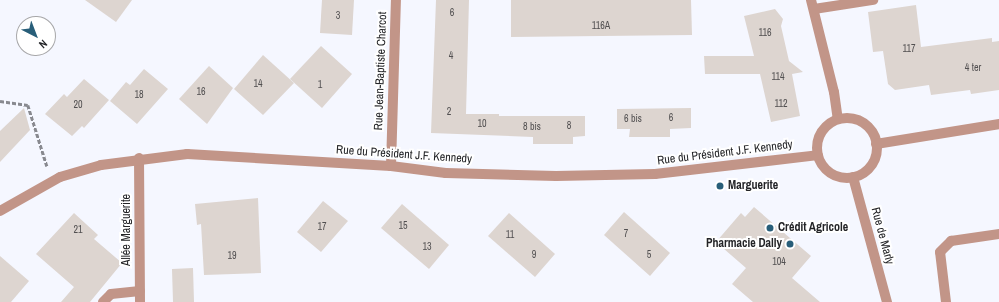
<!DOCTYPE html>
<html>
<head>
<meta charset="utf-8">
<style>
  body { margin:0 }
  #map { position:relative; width:999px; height:302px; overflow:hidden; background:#f5f7ff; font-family:"Archivo Narrow",sans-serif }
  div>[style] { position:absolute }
  .building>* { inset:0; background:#ddd5d0 }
  .path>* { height:2.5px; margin-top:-1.25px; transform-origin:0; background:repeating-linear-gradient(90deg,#88898f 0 4px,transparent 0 6px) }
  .minor>* { height:10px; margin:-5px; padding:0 5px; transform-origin:5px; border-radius:5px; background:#c29588 }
  .minor>.ring { margin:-5px; padding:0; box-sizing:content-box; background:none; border:10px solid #c29588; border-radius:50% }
  .dots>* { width:11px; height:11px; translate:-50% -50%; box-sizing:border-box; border:2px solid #fff; border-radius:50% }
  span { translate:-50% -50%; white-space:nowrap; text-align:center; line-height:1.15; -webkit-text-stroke:4px #fff; paint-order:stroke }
  .number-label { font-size:10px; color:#525051 }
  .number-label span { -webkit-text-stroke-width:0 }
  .street-label { font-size:12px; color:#232427 }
  .poi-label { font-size:12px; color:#232427; font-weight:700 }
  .left { translate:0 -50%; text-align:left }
  .right { translate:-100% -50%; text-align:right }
  .north { position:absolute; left:16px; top:16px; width:40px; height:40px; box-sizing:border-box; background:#fff; border:1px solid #a7a7a9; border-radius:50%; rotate:138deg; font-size:11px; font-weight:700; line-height:16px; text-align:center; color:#232427 }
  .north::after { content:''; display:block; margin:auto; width:14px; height:18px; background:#285e79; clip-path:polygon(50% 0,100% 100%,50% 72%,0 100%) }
</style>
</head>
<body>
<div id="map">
  <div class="building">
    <div style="clip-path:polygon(85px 0,132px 0,116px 22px)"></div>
    <div style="clip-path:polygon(322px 0,354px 0,352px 35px,320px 33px)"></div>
    <div style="clip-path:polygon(436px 0,469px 0,466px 114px,499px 114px,499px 116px,585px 116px,585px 136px,573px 137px,573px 144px,533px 144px,533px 137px,431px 133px)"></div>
    <div style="clip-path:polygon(511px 0,691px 0,692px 35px,511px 37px)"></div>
    <div style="clip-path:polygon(916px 5px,921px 47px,992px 38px,992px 42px,999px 41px,999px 90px,971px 94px,970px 90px,931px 95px,929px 85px,895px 90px,888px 84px,883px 51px,873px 52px,868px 12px)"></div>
    <div style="clip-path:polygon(775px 9px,783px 19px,781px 26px,789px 61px,803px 72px,792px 74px,800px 116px,771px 122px,760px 74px,705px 74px,704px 56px,754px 56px,744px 16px)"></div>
    <div style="clip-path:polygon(321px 46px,352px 74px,322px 108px,290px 79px)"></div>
    <div style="clip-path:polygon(263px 55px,294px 83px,263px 115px,234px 89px)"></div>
    <div style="clip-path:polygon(209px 66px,233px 88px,207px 124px,179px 99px)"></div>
    <div style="clip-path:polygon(144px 69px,168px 89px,137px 124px,110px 101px,126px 82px,130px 85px)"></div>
    <div style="clip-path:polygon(84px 79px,109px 100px,84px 128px,82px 126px,72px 136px,45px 114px,64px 94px,67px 97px)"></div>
    <div style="clip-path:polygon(24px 108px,30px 130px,0 162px,0 131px)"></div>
    <div style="clip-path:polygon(691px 108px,691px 128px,670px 129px,670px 137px,629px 137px,630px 129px,617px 129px,617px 109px)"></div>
    <div style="clip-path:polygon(258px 198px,261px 273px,204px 275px,201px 224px,197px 225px,195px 204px)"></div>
    <div style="clip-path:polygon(323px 201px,348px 221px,321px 252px,297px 232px)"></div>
    <div style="clip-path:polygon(402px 204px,449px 245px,429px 269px,381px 228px)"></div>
    <div style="clip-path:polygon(754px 207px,811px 256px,792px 278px,820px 302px,753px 302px,732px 284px,746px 268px,716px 242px,741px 213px,745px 217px)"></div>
    <div style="clip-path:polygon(624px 212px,670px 253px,650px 276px,604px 235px)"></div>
    <div style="clip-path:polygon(74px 213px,98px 235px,94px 239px,122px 263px,90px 302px,61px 302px,74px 287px,36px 254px)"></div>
    <div style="clip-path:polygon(509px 213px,555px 254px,535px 277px,488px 236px)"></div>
    <div style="clip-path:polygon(0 256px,29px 281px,11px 302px,0 302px)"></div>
    <div style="clip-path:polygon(193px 268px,194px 302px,173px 302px,172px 269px)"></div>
  </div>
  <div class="path">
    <div style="left:0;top:101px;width:28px;rotate:8deg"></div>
    <div style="left:28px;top:105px;width:64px;rotate:72.7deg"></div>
  </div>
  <div class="minor">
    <div style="left:811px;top:0;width:95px;rotate:76deg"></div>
    <div style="left:834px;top:92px;width:27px;rotate:82deg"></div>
    <div style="left:814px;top:9px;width:60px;rotate:-8.7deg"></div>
    <div class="ring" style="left:817px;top:118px;width:50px;height:50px"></div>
    <div style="left:876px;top:144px;width:125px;rotate:-9.2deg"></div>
    <div style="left:139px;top:158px;width:144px;rotate:89.6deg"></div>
    <div style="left:391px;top:166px;width:166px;rotate:-88.3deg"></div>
    <div style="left:853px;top:177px;width:130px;rotate:74.8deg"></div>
    <div style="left:0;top:211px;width:69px;rotate:-29.5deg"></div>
    <div style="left:60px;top:177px;width:43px;rotate:-16.3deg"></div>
    <div style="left:101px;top:165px;width:87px;rotate:-7.3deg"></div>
    <div style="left:187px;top:154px;width:204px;rotate:3.4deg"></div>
    <div style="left:391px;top:166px;width:55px;rotate:7.3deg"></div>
    <div style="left:446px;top:173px;width:110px;rotate:1.6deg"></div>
    <div style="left:556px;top:176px;width:99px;rotate:-1.2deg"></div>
    <div style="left:655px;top:174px;width:164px;rotate:-6.6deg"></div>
    <div style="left:103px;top:302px;width:11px;rotate:-45deg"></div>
    <div style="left:111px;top:294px;width:29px;rotate:-6deg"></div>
    <div style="left:946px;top:302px;width:50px;rotate:-96.8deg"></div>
    <div style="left:940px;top:252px;width:16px;rotate:-45deg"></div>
    <div style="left:951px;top:241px;width:49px;rotate:-8.3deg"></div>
  </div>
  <div class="dots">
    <div style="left:720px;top:186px;background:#285e79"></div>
    <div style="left:770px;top:228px;background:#285e79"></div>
    <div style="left:790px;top:244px;background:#285e79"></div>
  </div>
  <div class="number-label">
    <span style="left:452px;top:13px">6</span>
    <span style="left:338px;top:16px">3</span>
    <span style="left:601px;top:26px">116A</span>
    <span style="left:765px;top:33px">116</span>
    <span style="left:909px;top:49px">117</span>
    <span style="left:451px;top:56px">4</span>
    <span style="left:973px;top:68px">4 ter</span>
    <span style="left:778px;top:77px">114</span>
    <span style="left:258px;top:84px">14</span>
    <span style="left:320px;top:85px">1</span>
    <span style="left:201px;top:92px">16</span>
    <span style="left:139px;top:95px">18</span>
    <span style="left:781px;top:104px">112</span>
    <span style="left:78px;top:105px">20</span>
    <span style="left:449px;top:112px">2</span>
    <span style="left:671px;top:118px">6</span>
    <span style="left:633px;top:119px">6 bis</span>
    <span style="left:482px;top:124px">10</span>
    <span style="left:569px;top:126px">8</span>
    <span style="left:532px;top:127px">8 bis</span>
    <span style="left:403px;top:226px">15</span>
    <span style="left:322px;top:227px">17</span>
    <span style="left:78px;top:230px">21</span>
    <span style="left:626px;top:234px">7</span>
    <span style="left:510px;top:235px">11</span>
    <span style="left:427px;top:247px">13</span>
    <span style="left:534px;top:255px">9</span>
    <span style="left:649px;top:255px">5</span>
    <span style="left:232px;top:256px">19</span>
    <span style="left:779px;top:262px">104</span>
  </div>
  <div class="street-label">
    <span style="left:381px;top:71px;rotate:-88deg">Rue Jean-Baptiste Charcot</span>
    <span style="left:725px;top:153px;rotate:-7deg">Rue du Président J.F. Kennedy</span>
    <span style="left:404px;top:155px;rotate:4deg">Rue du Président J.F. Kennedy</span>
    <span style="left:127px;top:230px;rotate:-90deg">Allée Marguerite</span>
    <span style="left:882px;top:236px;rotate:75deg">Rue de Marly</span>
  </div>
  <div class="poi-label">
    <span class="left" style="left:728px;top:186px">Marguerite</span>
    <span class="left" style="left:778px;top:228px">Crédit Agricole</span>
    <span class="right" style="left:782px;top:244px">Pharmacie Dally</span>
  </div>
  <div class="north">N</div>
</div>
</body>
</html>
